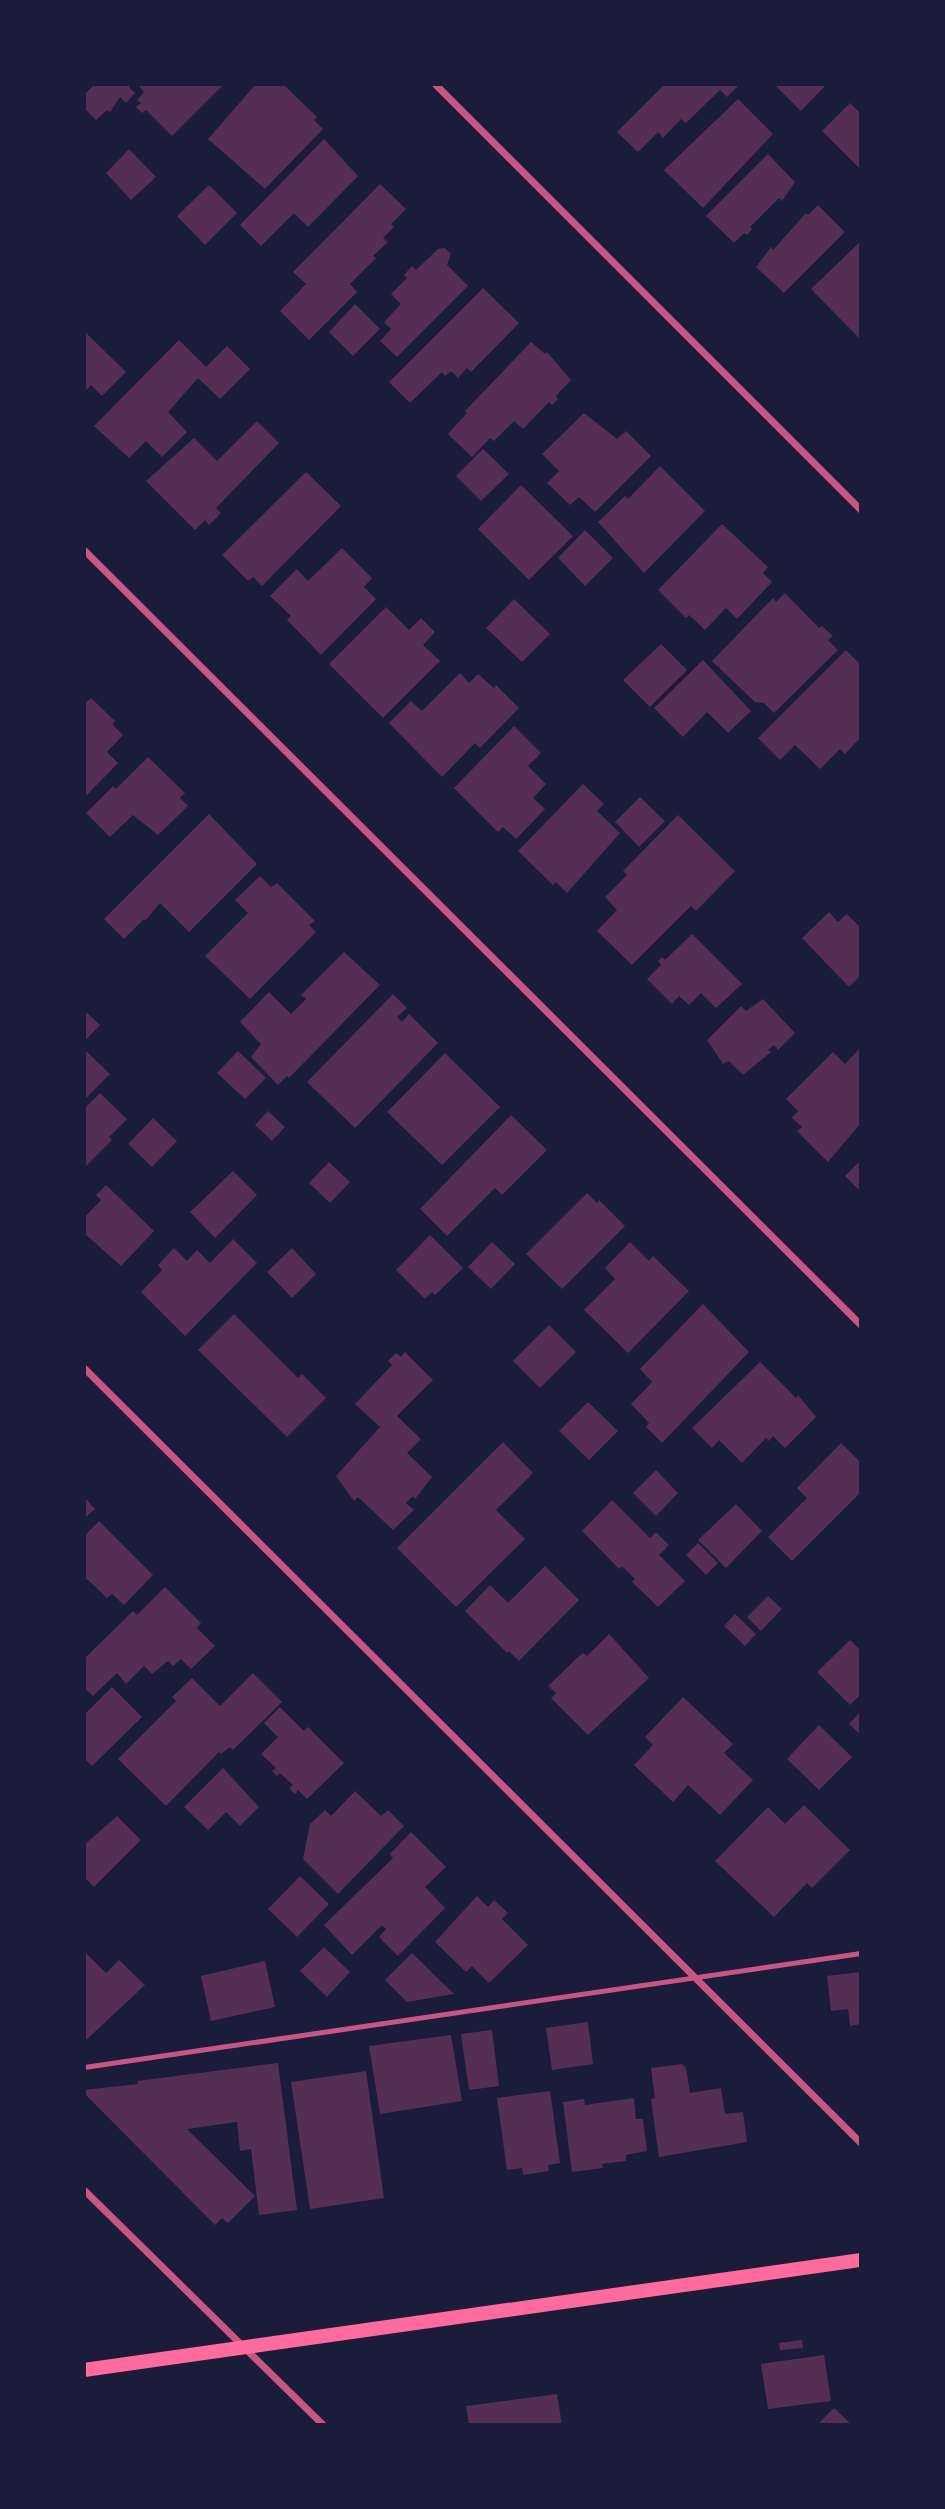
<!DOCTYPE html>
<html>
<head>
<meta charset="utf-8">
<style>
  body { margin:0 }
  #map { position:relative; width:945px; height:2509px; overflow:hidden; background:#1b1b3a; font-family:Karla,sans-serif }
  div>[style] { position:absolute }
  .building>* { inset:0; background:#542f53 }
  .service>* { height:5px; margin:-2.5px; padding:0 2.5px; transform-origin:2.5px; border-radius:2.5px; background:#c65784 }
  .minor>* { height:7px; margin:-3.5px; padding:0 3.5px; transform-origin:3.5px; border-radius:3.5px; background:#c65784 }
  .secondary>* { height:14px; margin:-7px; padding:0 7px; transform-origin:7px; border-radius:7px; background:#ff6b9d }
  span { translate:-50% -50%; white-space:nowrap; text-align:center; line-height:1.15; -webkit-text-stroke:6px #1b1b3a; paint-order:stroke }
  .frame { position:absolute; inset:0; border:86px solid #1b1b3a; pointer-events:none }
</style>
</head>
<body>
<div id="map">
  <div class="building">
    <div style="clip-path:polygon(95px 84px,132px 84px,129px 87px,135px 93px,126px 103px,120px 97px,110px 112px,107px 110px,96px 120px,84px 108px,84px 95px)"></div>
    <div style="clip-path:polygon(137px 84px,224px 84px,172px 136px,146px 110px,142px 113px,136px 107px,141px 103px,137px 100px,144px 92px)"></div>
    <div style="clip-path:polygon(256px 84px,283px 84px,317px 117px,314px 120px,323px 129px,265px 189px,208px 139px)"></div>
    <div style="clip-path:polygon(665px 84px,738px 86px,727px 97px,720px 90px,686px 123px,681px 119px,663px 138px,658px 132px,638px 152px,617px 132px)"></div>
    <div style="clip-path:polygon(774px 84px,827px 84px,801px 111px)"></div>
    <div style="clip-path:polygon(738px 99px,773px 134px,703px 208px,664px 170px)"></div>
    <div style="clip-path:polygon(850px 103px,861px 114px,861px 170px,822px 131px)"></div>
    <div style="clip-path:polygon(324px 139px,358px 176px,308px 227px,294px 213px,261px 246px,240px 225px)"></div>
    <div style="clip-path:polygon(129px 149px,156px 177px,131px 200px,106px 173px)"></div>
    <div style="clip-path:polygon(768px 154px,795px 182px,782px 201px,779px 198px,750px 227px,752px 229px,747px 235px,744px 233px,734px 243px,706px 216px)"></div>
    <div style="clip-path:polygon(380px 184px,406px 209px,391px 224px,394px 227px,383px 238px,388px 242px,373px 256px,376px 258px,350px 284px,357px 292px,309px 340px,280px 311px,306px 284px,293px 272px)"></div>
    <div style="clip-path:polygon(209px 185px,237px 213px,205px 245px,177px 216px)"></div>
    <div style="clip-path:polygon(818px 205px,845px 232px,784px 293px,756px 267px,771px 247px,773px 250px,806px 213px,808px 215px)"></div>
    <div style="clip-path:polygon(861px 241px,861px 340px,811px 289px)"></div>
    <div style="clip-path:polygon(445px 248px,451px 254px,447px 265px,468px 286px,397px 357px,380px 341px,391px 329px,384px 322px,401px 304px,391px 294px,407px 278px,404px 275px,412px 266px,416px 270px,438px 249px)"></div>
    <div style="clip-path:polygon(483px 288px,519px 323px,471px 372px,467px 368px,458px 378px,451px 371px,445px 376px,442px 372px,410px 403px,389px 382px)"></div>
    <div style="clip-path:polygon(355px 304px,380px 329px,353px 356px,329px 332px)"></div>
    <div style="clip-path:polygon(84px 331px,126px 372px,102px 396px,91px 385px,84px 392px)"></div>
    <div style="clip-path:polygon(179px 340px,206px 367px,227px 346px,250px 369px,220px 399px,198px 378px,168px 412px,187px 432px,162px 457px,146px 441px,129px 458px,94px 426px)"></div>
    <div style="clip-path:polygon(531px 342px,545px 354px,547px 352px,571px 380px,556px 396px,558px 399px,552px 405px,549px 402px,523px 429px,514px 421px,494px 441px,490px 438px,472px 457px,448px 434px,467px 413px,465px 411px)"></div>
    <div style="clip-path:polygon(584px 413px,617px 439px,626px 431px,651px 456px,595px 512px,579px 497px,570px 505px,547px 483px,559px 471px,542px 454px)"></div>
    <div style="clip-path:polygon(257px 421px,279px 443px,216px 508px,221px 513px,209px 525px,205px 520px,195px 530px,146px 481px,194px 438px,217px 461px)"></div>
    <div style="clip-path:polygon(483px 449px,509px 474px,481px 501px,456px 476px)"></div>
    <div style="clip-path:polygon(660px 466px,705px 511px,644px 573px,598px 522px,625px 496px,628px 499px)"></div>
    <div style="clip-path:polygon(306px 472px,341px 506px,262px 586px,253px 577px,248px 581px,222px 555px)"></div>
    <div style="clip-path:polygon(521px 485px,573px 536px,529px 580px,478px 529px)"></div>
    <div style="clip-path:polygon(722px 524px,768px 567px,763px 573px,772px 582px,737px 619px,726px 608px,705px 630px,689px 615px,686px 618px,658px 590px)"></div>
    <div style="clip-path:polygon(585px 530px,613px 558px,585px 586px,558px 558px)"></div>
    <div style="clip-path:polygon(342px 548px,372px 578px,364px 587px,376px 599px,321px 655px,287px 620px,291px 616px,270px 596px,297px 569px,308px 581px)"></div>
    <div style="clip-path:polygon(785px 593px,819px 628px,822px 626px,833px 636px,828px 640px,838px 650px,774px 713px,764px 703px,755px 702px,712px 661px,773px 598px,776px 602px)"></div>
    <div style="clip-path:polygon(514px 599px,550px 634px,522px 662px,486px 628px)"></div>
    <div style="clip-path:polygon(386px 607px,409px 630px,421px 618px,435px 632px,423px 645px,440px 661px,383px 718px,329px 664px)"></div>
    <div style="clip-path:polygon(661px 644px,687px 670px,650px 707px,623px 680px)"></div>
    <div style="clip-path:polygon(846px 650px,861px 665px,861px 742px,858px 740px,845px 754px,840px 749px,820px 769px,795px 745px,780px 760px,758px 738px)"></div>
    <div style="clip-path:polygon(703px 660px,751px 711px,728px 733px,707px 712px,683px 737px,654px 708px)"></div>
    <div style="clip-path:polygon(460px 673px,469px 683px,478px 674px,494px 688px,496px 685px,519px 708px,480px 748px,475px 743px,442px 777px,389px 723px,411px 701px,422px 711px)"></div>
    <div style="clip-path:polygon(91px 698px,115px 721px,112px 724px,123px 735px,107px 752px,118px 763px,84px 798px,84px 704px)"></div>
    <div style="clip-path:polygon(514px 726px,541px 753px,528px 766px,546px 784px,533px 798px,545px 809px,516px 839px,503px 827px,498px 832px,454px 788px)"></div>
    <div style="clip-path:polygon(148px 757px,185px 793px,180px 798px,188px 806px,158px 835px,133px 815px,110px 837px,86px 813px,113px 786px,116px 789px)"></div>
    <div style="clip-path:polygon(583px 784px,604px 804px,597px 811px,620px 833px,567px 893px,556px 882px,553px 885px,518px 851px)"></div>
    <div style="clip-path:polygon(640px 797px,665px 821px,639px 847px,615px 822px)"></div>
    <div style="clip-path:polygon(209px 814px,257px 864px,189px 932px,160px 903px,145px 921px,144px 919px,124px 939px,104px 919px)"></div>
    <div style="clip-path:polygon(678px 815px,735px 871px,696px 911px,691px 906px,632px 965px,597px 931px,617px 910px,605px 897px,627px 875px,623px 871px)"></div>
    <div style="clip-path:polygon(260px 876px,271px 887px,277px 883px,315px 921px,309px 925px,316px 932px,250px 999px,205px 956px,248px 913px,235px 900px)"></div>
    <div style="clip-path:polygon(829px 912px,838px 922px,847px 914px,861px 928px,861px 975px,849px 987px,802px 938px)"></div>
    <div style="clip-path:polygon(692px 934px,742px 984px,716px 1008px,701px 993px,689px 1005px,679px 996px,672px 1004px,647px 979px,661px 965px,658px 961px,662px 957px,665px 960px)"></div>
    <div style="clip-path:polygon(344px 952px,380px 985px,289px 1078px,287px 1076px,278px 1085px,251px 1057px,261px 1044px,240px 1022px,269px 992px,291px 1014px,306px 999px,301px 995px)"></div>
    <div style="clip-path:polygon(393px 994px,407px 1008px,397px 1017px,402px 1022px,409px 1014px,438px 1043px,355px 1128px,307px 1082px)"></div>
    <div style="clip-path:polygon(763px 999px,795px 1033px,778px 1050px,774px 1045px,768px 1050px,771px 1052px,743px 1075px,729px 1061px,723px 1064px,707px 1040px,741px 1006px,746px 1011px)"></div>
    <div style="clip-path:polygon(84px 1010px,100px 1025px,86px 1040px,84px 1038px)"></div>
    <div style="clip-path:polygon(861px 1047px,861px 1123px,828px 1162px,797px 1131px,802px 1127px,792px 1118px,798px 1111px,786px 1099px,833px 1052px,845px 1064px)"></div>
    <div style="clip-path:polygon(85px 1050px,110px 1074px,84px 1100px,84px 1052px)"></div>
    <div style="clip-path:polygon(238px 1051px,266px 1078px,245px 1099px,217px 1073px)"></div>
    <div style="clip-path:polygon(445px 1053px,500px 1107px,442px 1165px,387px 1112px)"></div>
    <div style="clip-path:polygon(100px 1093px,127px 1119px,109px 1137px,112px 1140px,84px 1168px,84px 1109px)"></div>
    <div style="clip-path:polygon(268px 1111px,285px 1127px,272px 1141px,255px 1125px)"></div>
    <div style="clip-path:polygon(511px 1115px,547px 1150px,502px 1195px,495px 1188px,447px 1236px,420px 1209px)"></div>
    <div style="clip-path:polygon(153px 1118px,177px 1141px,152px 1167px,128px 1144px)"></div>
    <div style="clip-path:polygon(861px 1160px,861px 1192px,845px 1176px)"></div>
    <div style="clip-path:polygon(329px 1162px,350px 1182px,330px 1203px,309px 1183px)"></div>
    <div style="clip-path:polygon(233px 1171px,257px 1195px,215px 1238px,190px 1212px)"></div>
    <div style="clip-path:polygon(106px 1185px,154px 1231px,121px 1266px,84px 1233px,84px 1218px,101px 1200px,96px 1195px)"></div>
    <div style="clip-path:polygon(587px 1193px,597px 1203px,599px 1200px,625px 1226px,562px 1289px,526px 1254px)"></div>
    <div style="clip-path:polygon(430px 1235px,463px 1268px,435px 1295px,432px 1292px,425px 1299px,396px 1270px)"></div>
    <div style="clip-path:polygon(233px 1239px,257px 1263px,185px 1336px,141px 1292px,162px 1270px,158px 1265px,174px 1248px,187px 1261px,197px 1250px,210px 1263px)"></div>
    <div style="clip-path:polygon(492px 1242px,515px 1264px,491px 1289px,468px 1267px)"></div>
    <div style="clip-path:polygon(630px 1242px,649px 1261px,653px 1256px,689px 1291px,628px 1353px,584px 1310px,615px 1279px,605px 1268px)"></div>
    <div style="clip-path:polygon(292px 1248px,316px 1274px,292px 1298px,267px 1272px)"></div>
    <div style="clip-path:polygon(703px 1304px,749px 1352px,662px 1443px,646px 1427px,649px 1423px,631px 1404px,652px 1382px,640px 1369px)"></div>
    <div style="clip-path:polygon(234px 1314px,298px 1378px,302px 1374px,326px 1398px,287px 1437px,198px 1350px)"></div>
    <div style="clip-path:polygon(549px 1325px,576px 1352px,540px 1388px,513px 1361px)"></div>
    <div style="clip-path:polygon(405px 1352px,433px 1380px,397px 1416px,421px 1439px,407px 1453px,432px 1477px,415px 1499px,413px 1496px,406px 1503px,414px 1510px,393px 1530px,358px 1497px,354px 1501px,336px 1476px,380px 1427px,355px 1404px,392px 1365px,388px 1361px,396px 1353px,401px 1357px)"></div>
    <div style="clip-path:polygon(760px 1362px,796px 1398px,798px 1395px,816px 1417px,785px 1448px,773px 1436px,769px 1441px,766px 1438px,742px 1463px,719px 1440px,712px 1448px,692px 1428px)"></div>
    <div style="clip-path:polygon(588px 1402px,618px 1431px,589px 1460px,559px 1431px)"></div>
    <div style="clip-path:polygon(503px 1442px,533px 1473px,496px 1510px,525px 1539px,456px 1607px,397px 1548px)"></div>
    <div style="clip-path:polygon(841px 1443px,861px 1463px,861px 1492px,792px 1561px,768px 1537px,807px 1498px,797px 1488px)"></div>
    <div style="clip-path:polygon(656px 1470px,678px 1493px,656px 1516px,633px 1493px)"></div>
    <div style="clip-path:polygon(84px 1497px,95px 1509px,84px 1519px)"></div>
    <div style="clip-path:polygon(612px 1500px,650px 1538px,656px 1532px,669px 1545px,659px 1555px,685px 1581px,658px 1607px,632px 1582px,635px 1579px,622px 1566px,619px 1569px,582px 1531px)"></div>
    <div style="clip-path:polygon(736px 1504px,762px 1531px,726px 1568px,698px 1540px)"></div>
    <div style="clip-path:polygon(99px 1521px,153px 1575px,124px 1605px,112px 1594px,107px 1598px,87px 1579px,84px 1582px,84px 1536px)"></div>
    <div style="clip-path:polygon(698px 1543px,718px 1563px,706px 1575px,686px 1555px)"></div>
    <div style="clip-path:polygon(545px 1566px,579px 1600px,519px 1661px,509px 1651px,507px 1653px,465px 1611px,490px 1585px,508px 1603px)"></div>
    <div style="clip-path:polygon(165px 1587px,201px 1623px,197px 1628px,215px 1646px,191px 1669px,181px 1659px,173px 1666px,168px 1661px,152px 1674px,144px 1666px,126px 1684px,117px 1673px,93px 1696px,84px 1687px,84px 1659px,133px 1611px,137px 1615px)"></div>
    <div style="clip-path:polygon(768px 1596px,782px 1609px,761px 1631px,747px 1617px)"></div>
    <div style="clip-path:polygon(735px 1614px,756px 1634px,745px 1646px,724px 1626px)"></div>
    <div style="clip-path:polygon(609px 1634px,649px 1678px,588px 1735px,551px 1698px,556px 1693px,548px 1686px,578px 1657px,583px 1653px,587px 1656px)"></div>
    <div style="clip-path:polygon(850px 1640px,861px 1651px,861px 1694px,850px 1705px,817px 1672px)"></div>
    <div style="clip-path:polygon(253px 1673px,282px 1702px,233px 1750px,230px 1747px,221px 1754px,219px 1752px,166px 1806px,118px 1759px,176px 1701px,172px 1697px,192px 1678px,220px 1706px)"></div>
    <div style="clip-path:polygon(112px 1687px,142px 1717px,92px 1766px,84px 1758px,84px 1715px)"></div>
    <div style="clip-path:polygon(683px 1697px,733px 1744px,724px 1753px,753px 1780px,720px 1815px,688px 1785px,673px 1802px,634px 1765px,653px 1745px,645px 1737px)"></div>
    <div style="clip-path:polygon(280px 1707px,304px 1731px,308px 1727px,344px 1763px,307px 1799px,298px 1790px,295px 1794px,289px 1788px,293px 1785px,280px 1773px,277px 1776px,272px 1771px,276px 1768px,261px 1754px,278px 1737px,264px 1723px)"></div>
    <div style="clip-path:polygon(861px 1711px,861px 1735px,849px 1724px)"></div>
    <div style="clip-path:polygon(819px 1725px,852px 1757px,819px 1790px,787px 1759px)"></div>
    <div style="clip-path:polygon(223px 1768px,259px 1807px,240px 1826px,226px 1812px,208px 1830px,184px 1807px)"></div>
    <div style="clip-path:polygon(355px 1791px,381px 1816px,388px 1810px,404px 1826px,338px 1894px,303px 1859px,310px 1824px,325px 1810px,331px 1816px)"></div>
    <div style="clip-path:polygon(804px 1805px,850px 1850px,812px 1888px,807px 1883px,774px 1917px,715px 1861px,768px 1807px,785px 1824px)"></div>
    <div style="clip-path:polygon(117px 1816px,141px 1840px,94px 1887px,84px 1877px,84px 1845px)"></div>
    <div style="clip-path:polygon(411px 1832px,446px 1867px,425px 1887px,445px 1908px,398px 1956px,379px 1937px,386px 1929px,382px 1925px,352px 1955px,324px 1925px,393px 1858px,390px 1854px)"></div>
    <div style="clip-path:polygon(300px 1876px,329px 1904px,297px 1937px,268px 1909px)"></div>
    <div style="clip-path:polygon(477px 1896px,488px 1907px,494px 1900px,508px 1913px,502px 1919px,528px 1945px,489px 1983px,472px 1966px,466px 1972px,435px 1942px)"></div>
    <div style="clip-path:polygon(324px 1947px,350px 1972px,327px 1997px,300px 1971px)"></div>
    <div style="clip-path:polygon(84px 1951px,106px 1973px,119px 1960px,145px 1985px,84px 2042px)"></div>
    <div style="clip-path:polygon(412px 1953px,454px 1994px,407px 2002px,385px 1980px)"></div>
    <div style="clip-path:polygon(265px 1961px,275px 2007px,211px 2021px,201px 1976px)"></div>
    <div style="clip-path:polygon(861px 1972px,861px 2024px,850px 2026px,848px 2009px,831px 2011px,827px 1976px)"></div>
    <div style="clip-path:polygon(588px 2022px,593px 2064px,552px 2070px,546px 2028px)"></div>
    <div style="clip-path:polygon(492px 2030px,499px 2086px,469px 2090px,461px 2034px)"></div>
    <div style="clip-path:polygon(451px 2035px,462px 2101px,380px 2114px,369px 2046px)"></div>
    <div style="clip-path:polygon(278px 2063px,297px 2210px,259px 2215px,251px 2149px,240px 2151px,237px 2122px,187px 2129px,255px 2196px,228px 2223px,222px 2218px,215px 2225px,84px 2093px,84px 2090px,138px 2084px,137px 2081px)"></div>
    <div style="clip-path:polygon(682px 2064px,686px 2068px,690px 2093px,721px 2088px,725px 2114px,743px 2112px,747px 2142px,659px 2157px,651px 2099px,655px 2098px,651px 2068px)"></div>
    <div style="clip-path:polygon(366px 2071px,384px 2198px,310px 2209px,291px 2082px)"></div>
    <div style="clip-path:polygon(550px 2091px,560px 2163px,548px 2165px,549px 2171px,523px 2175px,522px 2168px,507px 2170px,497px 2098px)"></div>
    <div style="clip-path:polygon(634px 2098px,636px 2119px,643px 2119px,647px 2151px,626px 2155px,626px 2161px,602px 2164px,603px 2168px,572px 2172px,563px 2102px,584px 2099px,585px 2105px)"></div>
    <div style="clip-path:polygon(802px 2340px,803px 2348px,780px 2350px,779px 2343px)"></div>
    <div style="clip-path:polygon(824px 2355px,831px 2401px,768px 2409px,761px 2364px)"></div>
    <div style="clip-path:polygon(557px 2394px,562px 2425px,469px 2425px,466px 2406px)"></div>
    <div style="clip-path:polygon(834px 2408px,852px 2425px,817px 2425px)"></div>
  </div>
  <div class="service">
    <div style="left:84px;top:2067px;width:785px;rotate:-8.35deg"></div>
  </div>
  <div class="minor">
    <div style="left:435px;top:84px;width:602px;rotate:45deg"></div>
    <div style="left:84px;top:550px;width:1097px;rotate:44.93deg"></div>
    <div style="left:84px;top:1368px;width:1097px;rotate:44.93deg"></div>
    <div style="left:84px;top:2190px;width:335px;rotate:44.5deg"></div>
  </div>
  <div class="secondary">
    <div style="left:84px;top:2370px;width:785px;rotate:-8.06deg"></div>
  </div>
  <div class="frame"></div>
</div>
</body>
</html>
